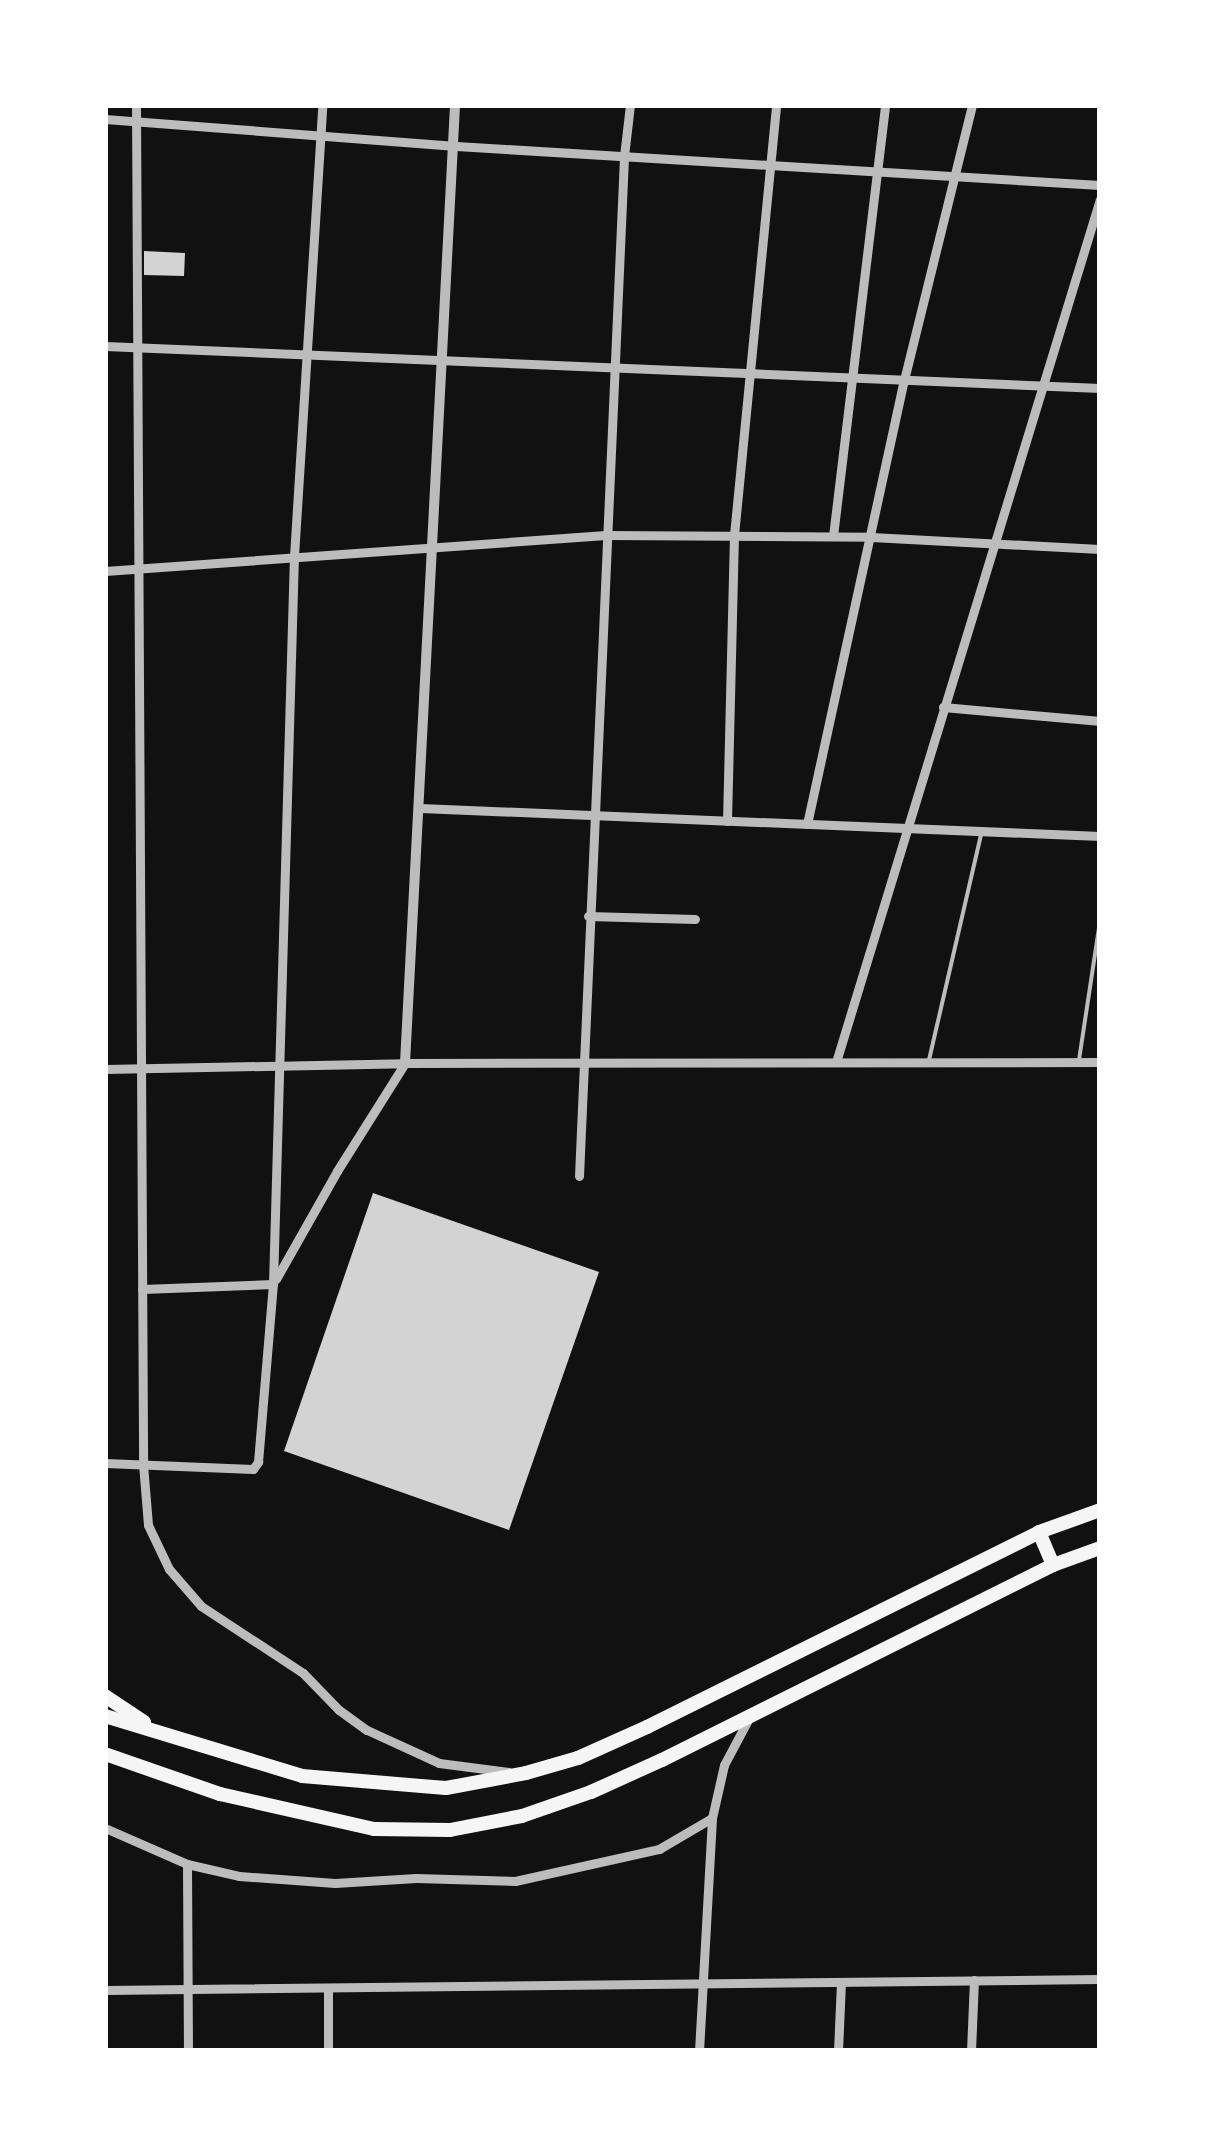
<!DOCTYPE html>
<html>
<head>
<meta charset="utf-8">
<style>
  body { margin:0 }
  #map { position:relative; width:1205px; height:2156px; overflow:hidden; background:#111; font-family:Cabin,sans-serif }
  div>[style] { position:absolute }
  .building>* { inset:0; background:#d3d3d3 }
  .service>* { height:4px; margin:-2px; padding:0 2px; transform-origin:2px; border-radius:2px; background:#bcbcbc }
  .minor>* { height:9px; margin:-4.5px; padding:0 4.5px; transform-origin:4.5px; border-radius:4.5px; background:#bcbcbc }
  .tertiary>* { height:10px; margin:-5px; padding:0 5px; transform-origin:5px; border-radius:5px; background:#bcbcbc }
  .trunk>* { height:14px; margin:-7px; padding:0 7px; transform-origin:7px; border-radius:7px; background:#f5f5f5 }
  span { translate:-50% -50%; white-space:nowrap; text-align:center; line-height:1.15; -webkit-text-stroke:10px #fff; paint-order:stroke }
  .frame { position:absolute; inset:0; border:108px solid #fff; pointer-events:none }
</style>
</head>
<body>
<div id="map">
  <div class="building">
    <div style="clip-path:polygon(144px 251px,185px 253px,184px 276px,144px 275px)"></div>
    <div style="clip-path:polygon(373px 1193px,599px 1272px,509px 1530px,284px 1451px)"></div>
  </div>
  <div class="service">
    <div style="left:929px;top:1060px;width:235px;rotate:-77deg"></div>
    <div style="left:1079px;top:1060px;width:141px;rotate:-81.4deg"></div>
  </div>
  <div class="minor">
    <div style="left:136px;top:105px;width:1359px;rotate:89.7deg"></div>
    <div style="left:143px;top:1464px;width:61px;rotate:85.3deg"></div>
    <div style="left:148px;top:1525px;width:49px;rotate:64.5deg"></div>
    <div style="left:169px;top:1569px;width:49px;rotate:49.1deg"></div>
    <div style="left:201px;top:1606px;width:122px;rotate:33.3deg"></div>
    <div style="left:303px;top:1673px;width:52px;rotate:45.8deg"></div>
    <div style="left:339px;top:1710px;width:34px;rotate:36deg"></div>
    <div style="left:367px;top:1730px;width:79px;rotate:24.6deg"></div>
    <div style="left:439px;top:1763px;width:70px;rotate:7.4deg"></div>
    <div style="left:105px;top:119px;width:352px;rotate:4.4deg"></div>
    <div style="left:456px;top:146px;width:645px;rotate:3.47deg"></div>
    <div style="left:105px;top:346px;width:996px;rotate:2.42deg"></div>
    <div style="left:833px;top:536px;width:434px;rotate:-83.1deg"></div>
    <div style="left:105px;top:571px;width:502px;rotate:-4.11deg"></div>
    <div style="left:606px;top:535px;width:265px;rotate:0.4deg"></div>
    <div style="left:871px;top:537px;width:229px;rotate:3deg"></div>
    <div style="left:943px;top:707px;width:158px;rotate:5.1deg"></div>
    <div style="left:420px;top:808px;width:681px;rotate:2.36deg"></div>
    <div style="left:727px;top:821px;width:286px;rotate:-88.6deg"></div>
    <div style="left:734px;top:535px;width:432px;rotate:-84.4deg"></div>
    <div style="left:807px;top:824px;width:454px;rotate:-77.7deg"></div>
    <div style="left:904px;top:380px;width:283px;rotate:-76.1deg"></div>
    <div style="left:588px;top:916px;width:107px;rotate:1.6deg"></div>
    <div style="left:836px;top:1062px;width:902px;rotate:-72.99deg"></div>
    <div style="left:105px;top:1069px;width:300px;rotate:-1.1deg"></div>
    <div style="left:405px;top:1063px;width:695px;rotate:-0.08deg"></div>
    <div style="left:579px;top:1176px;width:1021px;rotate:-87.47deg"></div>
    <div style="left:624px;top:156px;width:51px;rotate:-83.3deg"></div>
    <div style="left:276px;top:1279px;width:124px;rotate:-60.5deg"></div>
    <div style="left:337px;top:1171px;width:128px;rotate:-57.8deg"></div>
    <div style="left:142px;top:1289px;width:131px;rotate:-2.2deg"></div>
    <div style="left:105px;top:1463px;width:148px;rotate:2.3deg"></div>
    <div style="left:253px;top:1469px;width:9px;rotate:-54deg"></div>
    <div style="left:258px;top:1462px;width:179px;rotate:-85.2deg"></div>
    <div style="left:273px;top:1284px;width:728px;rotate:-88.35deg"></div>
    <div style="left:294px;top:556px;width:452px;rotate:-86.4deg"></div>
    <div style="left:105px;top:1828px;width:90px;rotate:23.7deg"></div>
    <div style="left:187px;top:1864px;width:53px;rotate:13deg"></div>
    <div style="left:239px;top:1876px;width:96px;rotate:4.2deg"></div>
    <div style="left:335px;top:1883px;width:81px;rotate:-3.5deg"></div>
    <div style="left:416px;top:1878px;width:99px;rotate:1.7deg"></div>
    <div style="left:515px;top:1881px;width:148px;rotate:-12.5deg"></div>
    <div style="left:659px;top:1849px;width:61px;rotate:-30.3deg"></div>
    <div style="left:187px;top:1864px;width:187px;rotate:89.7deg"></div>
    <div style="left:105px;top:1990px;width:995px;rotate:-0.63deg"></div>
    <div style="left:328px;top:2051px;width:62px;rotate:-90deg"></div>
    <div style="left:699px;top:2051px;width:233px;rotate:-86.8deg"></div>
    <div style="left:712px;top:1818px;width:54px;rotate:-77.2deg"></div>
    <div style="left:724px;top:1765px;width:53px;rotate:-62deg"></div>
    <div style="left:838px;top:2051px;width:69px;rotate:-87.5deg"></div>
    <div style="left:971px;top:2051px;width:71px;rotate:-87.6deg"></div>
  </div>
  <div class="tertiary">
    <div style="left:405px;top:1063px;width:959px;rotate:-87.01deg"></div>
  </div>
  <div class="trunk">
    <div style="left:1039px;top:1532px;width:36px;rotate:67deg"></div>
    <div style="left:105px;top:1696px;width:47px;rotate:33.7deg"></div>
    <div style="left:105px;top:1716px;width:206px;rotate:16.9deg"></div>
    <div style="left:302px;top:1776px;width:144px;rotate:4.8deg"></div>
    <div style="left:446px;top:1788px;width:81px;rotate:-10.6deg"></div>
    <div style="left:526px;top:1773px;width:54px;rotate:-16.1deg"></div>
    <div style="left:578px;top:1758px;width:76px;rotate:-24.2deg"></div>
    <div style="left:647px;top:1727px;width:438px;rotate:-26.4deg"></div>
    <div style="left:1039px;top:1532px;width:65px;rotate:-19.8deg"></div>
    <div style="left:105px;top:1754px;width:122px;rotate:19.2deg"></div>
    <div style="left:220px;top:1794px;width:158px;rotate:12.8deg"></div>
    <div style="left:374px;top:1829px;width:76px;rotate:0.8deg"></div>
    <div style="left:450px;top:1830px;width:73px;rotate:-11deg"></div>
    <div style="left:522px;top:1816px;width:73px;rotate:-19.2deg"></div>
    <div style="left:591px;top:1792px;width:78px;rotate:-24.3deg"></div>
    <div style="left:662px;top:1760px;width:437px;rotate:-26.5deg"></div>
    <div style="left:1053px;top:1565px;width:50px;rotate:-19.9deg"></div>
  </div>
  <div class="frame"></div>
</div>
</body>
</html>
